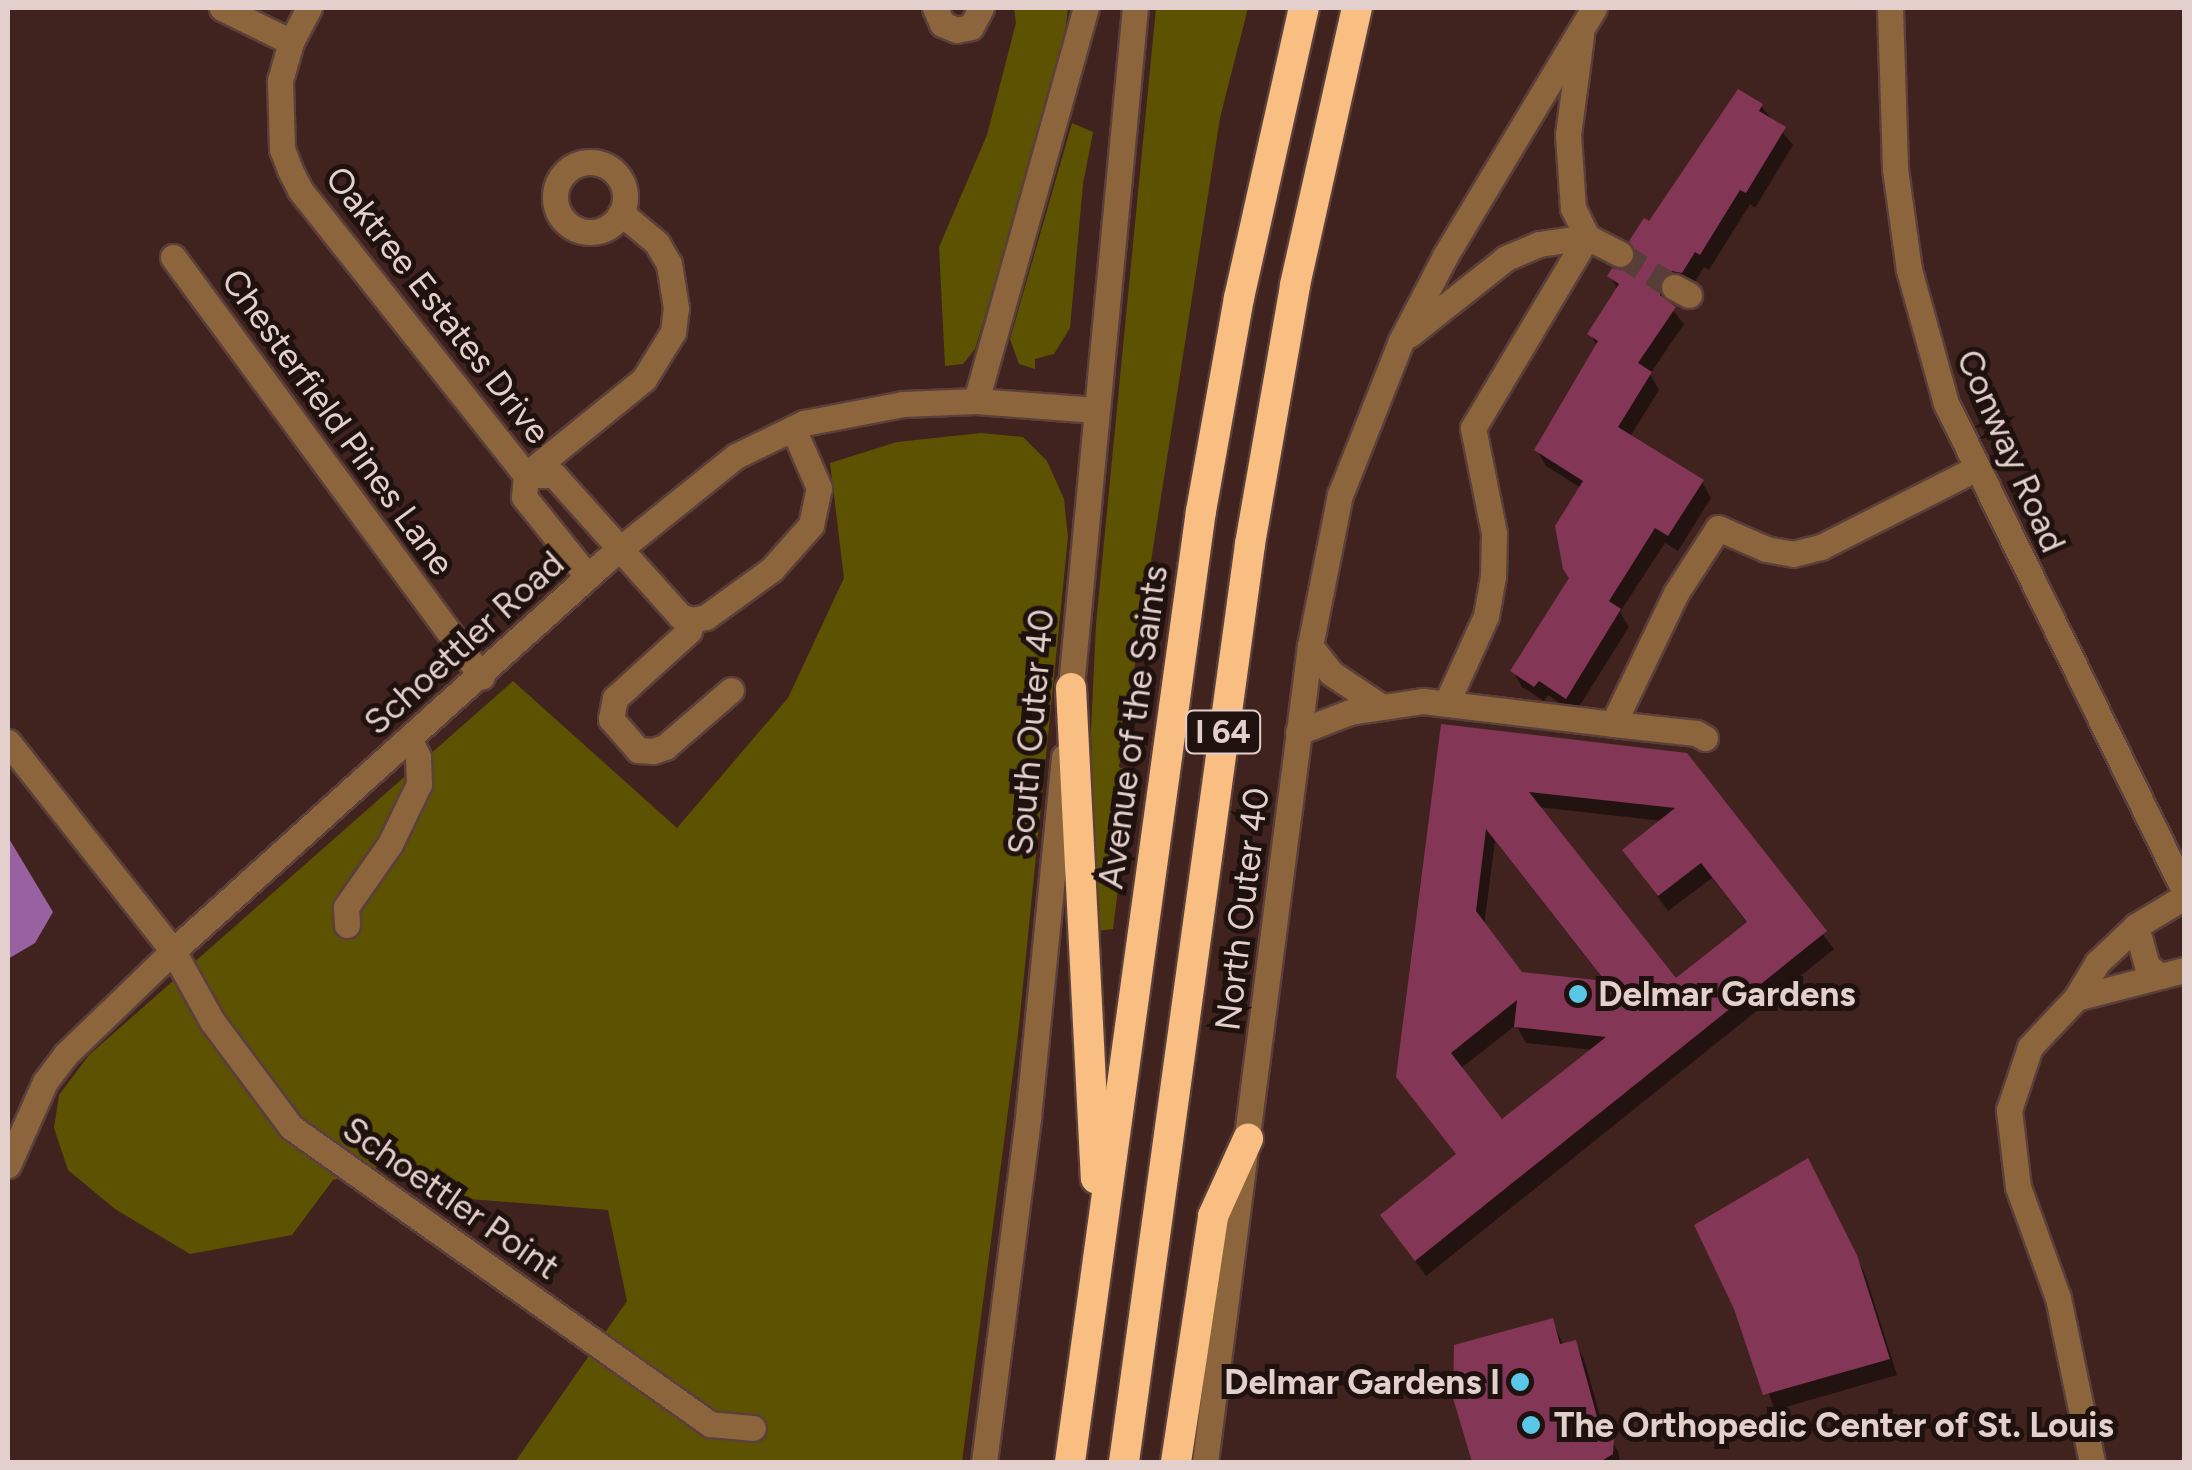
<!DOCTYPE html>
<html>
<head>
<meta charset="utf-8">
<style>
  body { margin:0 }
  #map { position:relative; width:2192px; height:1470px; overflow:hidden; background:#40231e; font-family:Figtree,sans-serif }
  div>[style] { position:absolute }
  .green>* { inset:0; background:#5c5201 }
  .water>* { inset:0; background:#98619f }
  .shadow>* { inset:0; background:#0007 }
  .building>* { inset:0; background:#833655 }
  .minor-tunnel>* { height:25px; margin-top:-12.5px; transform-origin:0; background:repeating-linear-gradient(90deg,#583d38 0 25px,transparent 0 37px) }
  .roads { filter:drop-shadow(2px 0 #5a3f3a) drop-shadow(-2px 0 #5a3f3a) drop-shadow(0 2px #5a3f3a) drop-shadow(0 -2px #5a3f3a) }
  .minor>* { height:25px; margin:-12.5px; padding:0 12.5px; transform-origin:12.5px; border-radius:12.5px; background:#8d653c }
  .minor>.ring { margin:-12.5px; padding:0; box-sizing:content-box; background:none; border:25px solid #8d653c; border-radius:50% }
  .highway>* { height:30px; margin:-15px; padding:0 15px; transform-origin:15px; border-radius:15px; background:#f9be81 }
  .dots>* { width:28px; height:28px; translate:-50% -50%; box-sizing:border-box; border:5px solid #1e110e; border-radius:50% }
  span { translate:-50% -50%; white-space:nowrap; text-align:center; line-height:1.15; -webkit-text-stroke:10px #1e110e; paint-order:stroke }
  .shield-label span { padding:2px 8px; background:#1e110e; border:2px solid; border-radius:8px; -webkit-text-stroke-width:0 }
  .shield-label { font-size:32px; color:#e3cfcb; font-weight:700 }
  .street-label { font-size:35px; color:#e3cfcb }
  .poi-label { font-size:35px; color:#e3cfcb; font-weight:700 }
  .left { translate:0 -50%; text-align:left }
  .right { translate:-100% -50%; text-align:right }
  .frame { position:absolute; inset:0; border:10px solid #e3cfcb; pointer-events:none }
</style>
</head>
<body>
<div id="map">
  <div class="green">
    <div style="clip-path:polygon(1014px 8px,1068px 8px,1062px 60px,975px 349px,963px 364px,945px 366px,939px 247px,987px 135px,1016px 23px)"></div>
    <div style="clip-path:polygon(1156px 8px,1248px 8px,1220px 118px,1119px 767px,1133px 772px,1113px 929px,1096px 931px,1091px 731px,1096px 624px)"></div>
    <div style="clip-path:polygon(1072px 123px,1093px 132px,1083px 184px,1070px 328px,1054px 354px,1035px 359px,1035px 369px,1019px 364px,1010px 339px)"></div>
    <div style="clip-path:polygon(981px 433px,1023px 437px,1047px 461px,1064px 499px,1068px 537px,1018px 1035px,962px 1462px,515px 1462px,627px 1301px,608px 1210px,432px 1196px,388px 1164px,333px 1180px,292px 1235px,190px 1254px,115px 1209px,68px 1170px,54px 1128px,59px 1095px,89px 1055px,513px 681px,677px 828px,788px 698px,844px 578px,830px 463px,897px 442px)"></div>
  </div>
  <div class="water">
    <div style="clip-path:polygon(8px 837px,53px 912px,35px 943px,8px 959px)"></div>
  </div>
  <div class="shadow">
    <div style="clip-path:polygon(1761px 106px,1793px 145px,1755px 208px,1750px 204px,1709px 270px,1704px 267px,1691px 288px,1668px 295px,1668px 304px,1684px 324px,1650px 374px,1659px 390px,1630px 437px,1702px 482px,1711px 498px,1678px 551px,1665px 543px,1620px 612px,1629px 627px,1575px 713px,1548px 695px,1544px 701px,1522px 687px,1513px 671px,1571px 579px,1581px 488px,1546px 466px,1537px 450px,1598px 347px,1590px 334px,1618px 290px,1610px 276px,1636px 264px,1650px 225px)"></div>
    <div style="clip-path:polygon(evenodd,1443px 727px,1686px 756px,1834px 949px,1426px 1276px,1383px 1216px,1458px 1156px,1398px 1076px,1443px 727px,1538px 807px,1663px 821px,1625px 851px,1668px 911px,1712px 878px,1748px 924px,1675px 981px,1538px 807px,1443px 727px,1495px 841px,1607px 984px,1521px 974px,1484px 926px,1495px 841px,1443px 727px,1516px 1025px,1526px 1043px,1593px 1050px,1501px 1123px,1460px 1069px,1516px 1025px)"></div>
    <div style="clip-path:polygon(1816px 1177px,1865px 1274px,1897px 1375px,1775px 1410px,1752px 1350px)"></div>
    <div style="clip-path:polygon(1552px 1321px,1564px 1346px,1574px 1343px,1584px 1359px,1604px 1430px,1618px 1451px,1620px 1462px,1473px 1462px,1455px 1398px)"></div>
  </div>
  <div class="building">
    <div style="clip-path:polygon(1738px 89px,1763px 104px,1759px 111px,1786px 127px,1746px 193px,1740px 190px,1700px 255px,1695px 252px,1682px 273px,1672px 271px,1660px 279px,1660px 295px,1676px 307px,1638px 363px,1652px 372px,1618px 427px,1704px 480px,1668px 536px,1655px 528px,1609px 601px,1621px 609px,1566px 699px,1539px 681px,1534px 687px,1510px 671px,1569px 578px,1563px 569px,1555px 526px,1583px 481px,1534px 450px,1598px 341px,1587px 334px,1619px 284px,1607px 276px,1612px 268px,1622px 270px,1634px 262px,1636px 252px,1629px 241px,1644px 218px,1649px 221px)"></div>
    <div style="clip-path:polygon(evenodd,1441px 724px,1687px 753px,1827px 931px,1415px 1261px,1380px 1215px,1456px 1154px,1396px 1077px,1441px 724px,1529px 792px,1675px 808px,1622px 850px,1658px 896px,1701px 863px,1747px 922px,1676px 978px,1529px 792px,1441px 724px,1486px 829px,1605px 981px,1522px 972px,1476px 911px,1486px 829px,1441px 724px,1517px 1000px,1514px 1027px,1606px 1037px,1502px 1119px,1451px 1053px,1517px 1000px)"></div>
    <div style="clip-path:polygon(1808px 1158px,1857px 1255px,1890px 1359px,1763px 1395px,1734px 1309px,1694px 1225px)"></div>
    <div style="clip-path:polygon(1553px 1318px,1560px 1344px,1576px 1340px,1599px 1424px,1614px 1438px,1613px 1454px,1600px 1462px,1472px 1462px,1453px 1398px,1454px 1345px)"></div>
  </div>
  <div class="minor-tunnel">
    <div style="left:1620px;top:254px;width:63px;rotate:31.4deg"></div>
  </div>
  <div class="roads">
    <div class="minor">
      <div style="left:222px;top:8px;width:77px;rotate:26.2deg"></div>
      <div style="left:309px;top:8px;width:38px;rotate:118deg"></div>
      <div style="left:291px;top:42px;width:41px;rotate:105.8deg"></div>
      <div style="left:280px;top:81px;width:68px;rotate:88.3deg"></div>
      <div style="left:282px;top:149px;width:22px;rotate:69deg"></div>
      <div style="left:290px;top:170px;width:22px;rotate:63deg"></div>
      <div style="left:300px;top:190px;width:364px;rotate:51.6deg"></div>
      <div style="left:526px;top:475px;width:22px;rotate:95deg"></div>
      <div style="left:524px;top:497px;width:102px;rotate:51.3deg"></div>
      <div style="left:935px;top:8px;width:17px;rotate:66deg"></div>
      <div style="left:942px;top:24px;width:15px;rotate:23deg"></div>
      <div style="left:956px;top:30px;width:15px;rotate:-11deg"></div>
      <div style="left:971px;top:27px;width:21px;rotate:-62deg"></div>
      <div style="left:1890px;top:8px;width:161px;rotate:88.2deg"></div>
      <div style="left:1895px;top:169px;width:102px;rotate:82.1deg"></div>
      <div style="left:1909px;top:270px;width:138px;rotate:74.5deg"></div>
      <div style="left:1946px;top:403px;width:542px;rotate:63.95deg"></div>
      <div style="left:1581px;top:36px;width:100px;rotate:97.5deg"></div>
      <div style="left:1568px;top:135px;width:73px;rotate:86.1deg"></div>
      <div style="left:1573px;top:208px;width:32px;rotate:64deg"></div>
      <div class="ring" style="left:555px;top:162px;width:45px;height:45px"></div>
      <div style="left:173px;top:257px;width:521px;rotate:53.66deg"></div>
      <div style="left:1674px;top:287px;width:17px;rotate:28deg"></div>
      <div style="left:1409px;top:335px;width:124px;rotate:-38.4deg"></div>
      <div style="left:1506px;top:258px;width:36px;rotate:-23deg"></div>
      <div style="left:1539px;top:244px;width:49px;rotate:-8.3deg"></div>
      <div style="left:1587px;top:237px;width:37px;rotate:27deg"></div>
      <div style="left:976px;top:401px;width:408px;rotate:-74.4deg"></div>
      <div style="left:526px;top:475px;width:28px"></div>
      <div style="left:554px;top:475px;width:189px;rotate:48.2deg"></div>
      <div style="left:680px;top:616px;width:13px;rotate:18deg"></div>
      <div style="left:692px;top:620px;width:14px;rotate:-12deg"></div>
      <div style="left:706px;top:617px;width:82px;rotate:-36deg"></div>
      <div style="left:772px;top:569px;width:59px;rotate:-48.4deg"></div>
      <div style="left:811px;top:525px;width:38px;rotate:-78deg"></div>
      <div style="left:819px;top:488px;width:65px;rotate:-113.4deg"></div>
      <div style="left:526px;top:475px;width:152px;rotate:-39.1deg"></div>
      <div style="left:644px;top:379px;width:55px;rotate:-58.3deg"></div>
      <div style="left:673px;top:332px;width:24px;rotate:-83deg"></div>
      <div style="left:676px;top:308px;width:45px;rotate:-99deg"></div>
      <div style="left:669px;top:264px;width:24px;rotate:-120deg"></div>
      <div style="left:657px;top:243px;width:47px;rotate:-140.2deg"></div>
      <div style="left:692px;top:620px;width:11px;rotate:105deg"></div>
      <div style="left:689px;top:631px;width:100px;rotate:137.8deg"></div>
      <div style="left:615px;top:698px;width:21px;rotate:101deg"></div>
      <div style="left:611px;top:719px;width:41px;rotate:48.9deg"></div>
      <div style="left:638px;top:750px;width:15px;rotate:4deg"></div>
      <div style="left:653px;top:751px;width:13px;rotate:-18deg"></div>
      <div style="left:665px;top:747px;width:87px;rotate:-40.8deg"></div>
      <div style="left:1310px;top:646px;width:34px;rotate:52deg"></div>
      <div style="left:1331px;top:673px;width:58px;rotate:33.7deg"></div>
      <div style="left:1447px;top:702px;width:94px;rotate:-65.6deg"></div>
      <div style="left:1486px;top:616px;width:40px;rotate:-80deg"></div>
      <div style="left:1493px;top:577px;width:44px;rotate:-88.7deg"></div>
      <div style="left:1494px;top:533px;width:107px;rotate:-101.3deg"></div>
      <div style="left:1473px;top:428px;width:222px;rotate:-59.2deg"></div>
      <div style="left:1069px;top:707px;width:702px;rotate:-84.61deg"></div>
      <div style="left:1298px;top:732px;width:56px;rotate:-21deg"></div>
      <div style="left:1350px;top:712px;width:74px;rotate:-8.6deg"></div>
      <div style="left:1423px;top:701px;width:191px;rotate:6.9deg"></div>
      <div style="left:1705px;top:738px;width:10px;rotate:-151deg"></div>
      <div style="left:1696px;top:733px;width:83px;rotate:-173.8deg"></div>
      <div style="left:1613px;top:724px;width:145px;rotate:-64.3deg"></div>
      <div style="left:1676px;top:593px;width:77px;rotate:-57.1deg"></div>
      <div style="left:1718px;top:528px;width:52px;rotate:23.6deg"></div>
      <div style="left:1766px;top:549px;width:27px;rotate:10deg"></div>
      <div style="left:1793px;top:554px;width:29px;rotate:-14deg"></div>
      <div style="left:1821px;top:547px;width:173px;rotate:-26.9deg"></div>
      <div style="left:8px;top:742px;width:266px;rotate:51.7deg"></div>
      <div style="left:173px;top:951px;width:80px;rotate:60.9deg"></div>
      <div style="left:212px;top:1021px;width:132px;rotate:53.3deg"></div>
      <div style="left:291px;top:1127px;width:514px;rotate:35.33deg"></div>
      <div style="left:710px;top:1424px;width:43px;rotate:5.3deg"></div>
      <div style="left:347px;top:925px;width:18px;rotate:-93deg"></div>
      <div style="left:346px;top:907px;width:77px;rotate:-55.1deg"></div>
      <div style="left:390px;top:844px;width:67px;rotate:-64.2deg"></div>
      <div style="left:419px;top:784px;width:27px;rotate:-92deg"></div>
      <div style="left:418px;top:757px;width:19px;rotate:-115deg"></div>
      <div style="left:2136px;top:926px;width:41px;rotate:74.6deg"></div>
      <div style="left:2147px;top:966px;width:17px;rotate:36deg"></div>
      <div style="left:2076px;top:998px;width:112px;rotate:-14.5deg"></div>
      <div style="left:8px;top:1165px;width:91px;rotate:-66deg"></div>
      <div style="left:45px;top:1082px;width:34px;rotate:-53deg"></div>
      <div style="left:65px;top:1055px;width:150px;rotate:-43.9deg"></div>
      <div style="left:173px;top:951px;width:581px;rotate:-42.07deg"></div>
      <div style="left:604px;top:562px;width:169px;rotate:-38.8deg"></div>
      <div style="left:736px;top:456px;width:76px;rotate:-25.9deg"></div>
      <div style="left:804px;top:423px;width:101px;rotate:-10.9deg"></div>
      <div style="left:903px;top:404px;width:73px;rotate:-2.4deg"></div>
      <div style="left:976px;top:401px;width:120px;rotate:4.3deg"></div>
      <div style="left:984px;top:1462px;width:347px;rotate:-82.7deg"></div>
      <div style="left:1028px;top:1118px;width:363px;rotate:-84.3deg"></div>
      <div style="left:1205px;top:1462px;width:823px;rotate:-82.67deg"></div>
      <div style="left:1310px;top:646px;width:154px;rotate:-78.8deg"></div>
      <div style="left:1340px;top:495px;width:166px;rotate:-68.4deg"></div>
      <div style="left:1401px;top:341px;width:96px;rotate:-62.6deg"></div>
      <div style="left:1445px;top:256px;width:289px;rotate:-59deg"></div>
      <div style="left:2092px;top:1462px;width:167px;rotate:-101.7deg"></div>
      <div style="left:2058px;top:1298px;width:118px;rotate:-109.8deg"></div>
      <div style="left:2018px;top:1187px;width:78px;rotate:-96.7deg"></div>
      <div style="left:2009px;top:1110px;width:66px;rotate:-71.6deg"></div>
      <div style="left:2030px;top:1047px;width:67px;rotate:-46.8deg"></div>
      <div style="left:2076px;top:998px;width:41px;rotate:-59deg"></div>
      <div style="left:2097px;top:963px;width:54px;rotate:-43.5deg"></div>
      <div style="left:2136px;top:926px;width:56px;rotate:-31.1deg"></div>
    </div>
    <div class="highway">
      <div style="left:1071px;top:688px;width:491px;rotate:87.1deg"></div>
      <div style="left:1070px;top:1462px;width:960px;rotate:-82.16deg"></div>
      <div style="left:1201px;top:511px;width:216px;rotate:-79.9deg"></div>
      <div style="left:1239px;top:298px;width:297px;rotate:-77.4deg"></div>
      <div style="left:1124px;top:1462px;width:927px;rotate:-82.18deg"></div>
      <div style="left:1250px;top:544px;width:263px;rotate:-80.1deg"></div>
      <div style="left:1295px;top:285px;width:284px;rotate:-77.4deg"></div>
      <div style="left:1176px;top:1462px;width:249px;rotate:-81.4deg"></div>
      <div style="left:1213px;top:1216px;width:85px;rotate:-65.6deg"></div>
    </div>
  </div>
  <div class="dots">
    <div style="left:1578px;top:994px;background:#5bc7e7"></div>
    <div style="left:1520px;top:1382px;background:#5bc7e7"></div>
    <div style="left:1531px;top:1425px;background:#5bc7e7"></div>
  </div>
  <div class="shield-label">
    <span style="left:1223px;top:732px">I 64</span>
  </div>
  <div class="street-label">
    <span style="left:438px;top:305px;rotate:52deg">Oaktree Estates Drive</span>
    <span style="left:338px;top:422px;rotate:54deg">Chesterfield Pines Lane</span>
    <span style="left:2011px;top:451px;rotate:66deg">Conway Road</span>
    <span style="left:464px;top:643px;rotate:-42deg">Schoettler Road</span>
    <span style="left:1133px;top:727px;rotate:-82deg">Avenue of the Saints</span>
    <span style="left:1031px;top:732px;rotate:-85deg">South Outer 40</span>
    <span style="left:1242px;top:909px;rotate:-83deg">North Outer 40</span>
    <span style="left:451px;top:1198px;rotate:35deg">Schoettler Point</span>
  </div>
  <div class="poi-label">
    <span class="left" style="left:1598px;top:994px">Delmar Gardens</span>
    <span class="right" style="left:1500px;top:1382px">Delmar Gardens I</span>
    <span class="left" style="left:1554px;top:1425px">The Orthopedic Center of St. Louis</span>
  </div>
  <div class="frame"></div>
</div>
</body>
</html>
